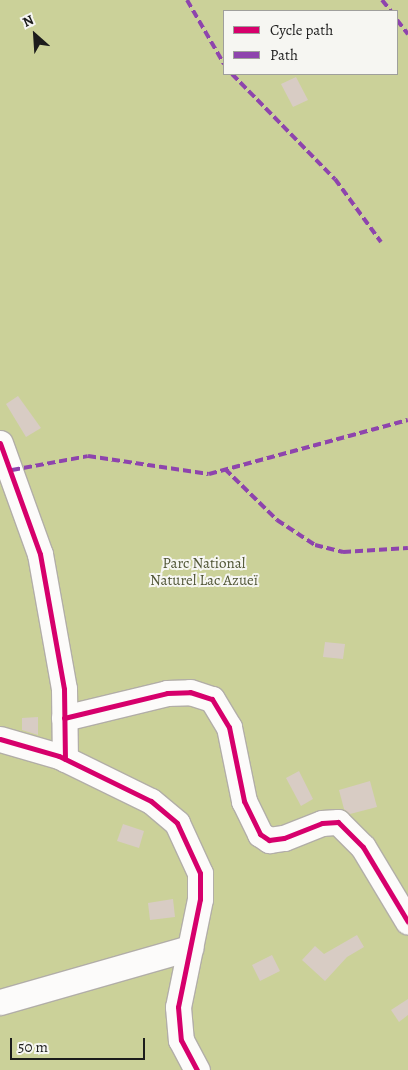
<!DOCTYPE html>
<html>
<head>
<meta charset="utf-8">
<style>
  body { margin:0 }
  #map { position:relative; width:408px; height:1070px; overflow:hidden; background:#ece6db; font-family:Alegreya,serif }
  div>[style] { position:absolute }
  .green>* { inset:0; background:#cbd199 }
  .building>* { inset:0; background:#d8ccc4 }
  .roads { filter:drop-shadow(1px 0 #b2aea7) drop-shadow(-1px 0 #b2aea7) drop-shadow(0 1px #b2aea7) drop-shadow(0 -1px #b2aea7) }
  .minor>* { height:25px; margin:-12.5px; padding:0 12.5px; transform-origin:12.5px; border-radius:12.5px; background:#fcfbfa }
  .quiet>* { height:4px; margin-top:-2px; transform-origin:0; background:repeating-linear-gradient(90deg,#8e44ad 0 8px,transparent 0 12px) }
  .cycleway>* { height:5px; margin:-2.5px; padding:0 2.5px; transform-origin:2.5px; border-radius:2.5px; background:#d6006c }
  span { translate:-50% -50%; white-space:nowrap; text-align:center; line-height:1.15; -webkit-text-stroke:4px #f6f6f2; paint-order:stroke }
  .park-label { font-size:15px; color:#505535 }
  .legend { position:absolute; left:223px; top:10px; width:175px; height:65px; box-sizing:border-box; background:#f6f6f2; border:1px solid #9f9f9c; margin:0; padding:6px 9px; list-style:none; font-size:15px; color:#1c1c1c }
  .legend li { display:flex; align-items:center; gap:10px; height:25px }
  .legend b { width:25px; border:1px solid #9f9f9c }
  .north { position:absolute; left:10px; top:10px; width:50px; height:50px; -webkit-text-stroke:4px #f6f6f2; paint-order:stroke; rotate:334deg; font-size:14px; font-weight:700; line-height:20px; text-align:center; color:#1c1c1c }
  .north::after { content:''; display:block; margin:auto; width:18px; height:22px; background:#1c1c1c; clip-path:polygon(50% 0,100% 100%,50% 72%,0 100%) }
  .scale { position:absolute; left:10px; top:1038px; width:135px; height:22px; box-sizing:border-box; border:2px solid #1c1c1c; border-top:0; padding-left:6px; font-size:15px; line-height:18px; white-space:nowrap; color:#1c1c1c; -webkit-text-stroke:4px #f6f6f2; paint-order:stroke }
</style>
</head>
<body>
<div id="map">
  <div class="green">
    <div style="clip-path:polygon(evenodd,0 0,408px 0,408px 1070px,0 1070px,0 0,224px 11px,397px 11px,397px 74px,224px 74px,224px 11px)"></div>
  </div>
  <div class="building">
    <div style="clip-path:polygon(296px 77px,308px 100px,293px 107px,281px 84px)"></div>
    <div style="clip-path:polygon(18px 396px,41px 428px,26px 437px,6px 404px)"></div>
    <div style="clip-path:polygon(325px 642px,345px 644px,343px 659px,323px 657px)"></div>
    <div style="clip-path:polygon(38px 717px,38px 735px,22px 730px,22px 718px)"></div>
    <div style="clip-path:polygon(299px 771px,313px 799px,301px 806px,286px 778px)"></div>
    <div style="clip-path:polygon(370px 781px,377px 807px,350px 814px,344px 809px,339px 790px)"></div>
    <div style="clip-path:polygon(123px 824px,144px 831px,139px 848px,117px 841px)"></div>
    <div style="clip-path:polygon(173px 899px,175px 917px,150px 920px,148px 903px)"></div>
    <div style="clip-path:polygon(357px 935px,364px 947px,347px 957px,325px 981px,302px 960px,315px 946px,324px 954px)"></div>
    <div style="clip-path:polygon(272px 955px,280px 971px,260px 981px,252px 965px)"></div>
    <div style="clip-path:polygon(408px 999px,408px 1015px,399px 1022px,391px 1010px)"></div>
  </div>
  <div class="roads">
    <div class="minor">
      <div style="left:0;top:443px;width:118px;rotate:70.2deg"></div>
      <div style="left:40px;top:554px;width:137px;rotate:79.9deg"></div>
      <div style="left:64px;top:689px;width:70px;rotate:89.2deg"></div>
      <div style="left:64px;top:718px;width:106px;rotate:-13.6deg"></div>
      <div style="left:167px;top:693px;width:23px;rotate:-2deg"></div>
      <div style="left:190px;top:692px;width:23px;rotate:18deg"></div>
      <div style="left:212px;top:699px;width:33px;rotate:59deg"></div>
      <div style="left:229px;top:727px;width:76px;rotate:78.5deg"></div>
      <div style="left:244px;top:801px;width:37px;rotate:64deg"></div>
      <div style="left:260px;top:834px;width:11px;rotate:34deg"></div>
      <div style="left:269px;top:840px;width:15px;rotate:-8deg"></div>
      <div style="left:284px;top:838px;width:41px;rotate:-21.5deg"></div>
      <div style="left:322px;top:823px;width:16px;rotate:-4deg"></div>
      <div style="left:338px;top:822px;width:35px;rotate:45deg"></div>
      <div style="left:363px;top:847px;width:87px;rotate:59deg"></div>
      <div style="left:0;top:739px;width:61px;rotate:16.1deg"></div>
      <div style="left:59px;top:756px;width:102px;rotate:26.1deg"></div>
      <div style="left:151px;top:801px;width:34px;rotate:40deg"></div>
      <div style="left:177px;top:823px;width:55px;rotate:65.3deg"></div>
      <div style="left:200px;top:873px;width:26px;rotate:90deg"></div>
      <div style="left:200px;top:899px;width:110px;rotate:101.5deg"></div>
      <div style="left:178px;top:1007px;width:33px;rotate:85deg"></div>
      <div style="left:181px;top:1040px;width:34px;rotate:62deg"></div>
      <div style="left:0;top:1002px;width:198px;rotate:-15.9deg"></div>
    </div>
  </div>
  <div class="quiet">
    <div style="left:187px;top:0;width:74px;rotate:60deg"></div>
    <div style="left:382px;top:0;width:14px;rotate:51deg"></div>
    <div style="left:397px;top:20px;width:18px;rotate:52deg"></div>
    <div style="left:232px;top:74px;width:147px;rotate:45.6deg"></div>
    <div style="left:335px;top:179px;width:78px;rotate:53.9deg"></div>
    <div style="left:225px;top:469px;width:73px;rotate:44.4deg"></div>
    <div style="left:277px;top:520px;width:45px;rotate:33.3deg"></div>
    <div style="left:315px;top:545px;width:29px;rotate:14deg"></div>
    <div style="left:343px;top:552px;width:65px;rotate:-3.5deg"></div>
    <div style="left:12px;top:470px;width:77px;rotate:-10.4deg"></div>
    <div style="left:88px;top:456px;width:122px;rotate:8.5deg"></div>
    <div style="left:209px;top:474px;width:206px;rotate:-15.2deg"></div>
  </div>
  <div class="cycleway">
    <div style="left:0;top:443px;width:118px;rotate:70.2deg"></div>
    <div style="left:40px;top:554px;width:137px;rotate:79.9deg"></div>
    <div style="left:64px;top:689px;width:70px;rotate:89.2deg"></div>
    <div style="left:64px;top:718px;width:106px;rotate:-13.6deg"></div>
    <div style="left:167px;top:693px;width:23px;rotate:-2deg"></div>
    <div style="left:190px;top:692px;width:23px;rotate:18deg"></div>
    <div style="left:212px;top:699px;width:33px;rotate:59deg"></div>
    <div style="left:229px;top:727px;width:76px;rotate:78.5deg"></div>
    <div style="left:244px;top:801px;width:37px;rotate:64deg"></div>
    <div style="left:260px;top:834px;width:11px;rotate:34deg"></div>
    <div style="left:269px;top:840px;width:15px;rotate:-8deg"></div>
    <div style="left:284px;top:838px;width:41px;rotate:-21.5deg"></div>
    <div style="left:322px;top:823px;width:16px;rotate:-4deg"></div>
    <div style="left:338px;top:822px;width:35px;rotate:45deg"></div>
    <div style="left:363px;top:847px;width:87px;rotate:59deg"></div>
    <div style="left:0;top:739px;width:61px;rotate:16.1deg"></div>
    <div style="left:59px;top:756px;width:102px;rotate:26.1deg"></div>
    <div style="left:151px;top:801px;width:34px;rotate:40deg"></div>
    <div style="left:177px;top:823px;width:55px;rotate:65.3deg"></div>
    <div style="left:200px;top:873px;width:26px;rotate:90deg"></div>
    <div style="left:200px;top:899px;width:110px;rotate:101.5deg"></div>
    <div style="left:178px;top:1007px;width:33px;rotate:85deg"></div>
    <div style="left:181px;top:1040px;width:34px;rotate:62deg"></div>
  </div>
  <div class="park-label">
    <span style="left:204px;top:572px">Parc National<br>Naturel Lac Azueï</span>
  </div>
  <ul class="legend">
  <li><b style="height:6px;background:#d6006c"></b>Cycle path</li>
  <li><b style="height:6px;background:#8e44ad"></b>Path</li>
  </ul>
  <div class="north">N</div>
  <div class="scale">50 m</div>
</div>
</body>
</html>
